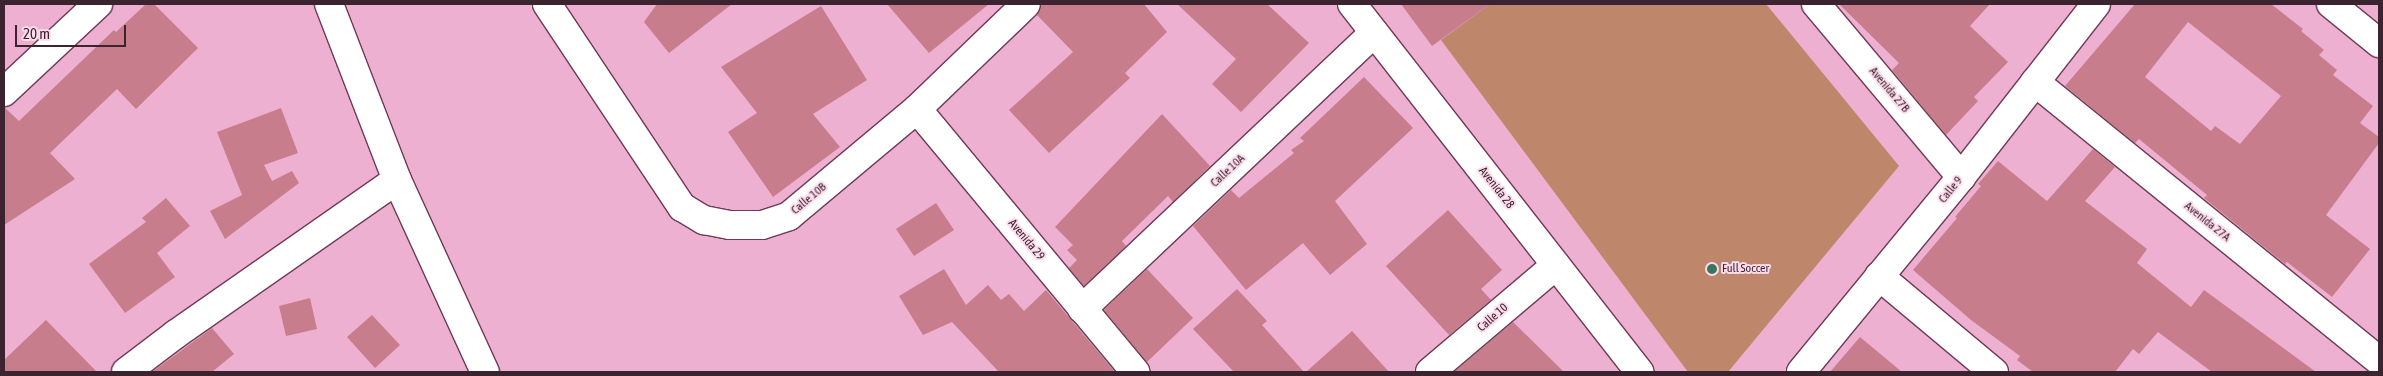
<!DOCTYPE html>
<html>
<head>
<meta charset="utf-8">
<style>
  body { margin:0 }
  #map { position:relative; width:2383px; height:376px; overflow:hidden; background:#eeb0d0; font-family:"Asap Condensed",sans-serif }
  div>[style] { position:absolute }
  .green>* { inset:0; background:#be866b }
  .building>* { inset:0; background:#c77d8b }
  .roads { filter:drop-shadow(1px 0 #6e3a56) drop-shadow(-1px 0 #6e3a56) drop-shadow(0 1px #6e3a56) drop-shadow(0 -1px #6e3a56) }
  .street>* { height:28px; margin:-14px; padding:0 14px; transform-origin:14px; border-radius:14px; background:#fff }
  .secondary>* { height:28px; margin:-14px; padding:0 14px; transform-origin:14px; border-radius:14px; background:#fff }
  .dots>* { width:14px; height:14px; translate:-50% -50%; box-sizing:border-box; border:2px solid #fcdbeb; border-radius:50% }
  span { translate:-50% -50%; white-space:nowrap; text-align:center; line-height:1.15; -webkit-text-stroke:4px #fcdbeb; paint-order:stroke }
  .street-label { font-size:12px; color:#3b2430 }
  .poi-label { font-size:12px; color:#3b2430 }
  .left { translate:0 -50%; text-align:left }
  .frame { position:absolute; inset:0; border:5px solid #3b2430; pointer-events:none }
  .scale { position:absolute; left:15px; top:25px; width:111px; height:22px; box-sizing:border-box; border:2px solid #3b2430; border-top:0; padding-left:6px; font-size:15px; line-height:18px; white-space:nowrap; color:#3b2430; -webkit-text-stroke:4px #fcdbeb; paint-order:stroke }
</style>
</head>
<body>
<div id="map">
  <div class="green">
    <div style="clip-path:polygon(1490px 4px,1766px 4px,1899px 166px,1728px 372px,1688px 372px,1441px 40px)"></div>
  </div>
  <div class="building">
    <div style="clip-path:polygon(146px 4px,154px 4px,198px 48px,136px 109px,117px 89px,50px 153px,75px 179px,4px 225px,4px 107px,19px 121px,114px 30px,116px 32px)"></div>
    <div style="clip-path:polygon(657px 4px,732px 4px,669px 53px,644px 22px)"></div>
    <div style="clip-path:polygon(887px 4px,989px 4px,929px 53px)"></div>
    <div style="clip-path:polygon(1041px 4px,1144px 4px,1167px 32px,1125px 73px,1130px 78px,1049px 153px,1009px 110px,1073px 52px,1037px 15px)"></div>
    <div style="clip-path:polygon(1177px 4px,1267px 4px,1309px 43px,1241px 112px,1212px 84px,1236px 59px)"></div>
    <div style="clip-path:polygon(1401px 4px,1490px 4px,1432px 46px)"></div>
    <div style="clip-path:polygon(1839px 4px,1990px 4px,1970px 26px,2008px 62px,1974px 97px,1978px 101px,1946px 135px,1892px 70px,1899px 63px)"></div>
    <div style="clip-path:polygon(evenodd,2135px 4px,2271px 4px,2303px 29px,2301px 31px,2324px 50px,2319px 55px,2337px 70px,2333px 75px,2373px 106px,2360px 123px,2379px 137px,2379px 143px,2326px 215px,2370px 249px,2332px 297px,2287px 262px,2285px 264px,2204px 198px,2207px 195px,2139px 139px,2135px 143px,2065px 86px,2135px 4px,2188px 22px,2281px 96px,2240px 144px,2215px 126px,2211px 131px,2145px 77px,2188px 22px)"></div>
    <div style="clip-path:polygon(821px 6px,867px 80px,813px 114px,840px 147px,773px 197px,728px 132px,757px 113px,721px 67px)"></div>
    <div style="clip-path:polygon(1364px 77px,1413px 128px,1335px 201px,1367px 244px,1330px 275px,1303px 243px,1246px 290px,1193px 226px,1231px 190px,1239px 198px,1294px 153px,1291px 150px,1304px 141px,1300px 138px)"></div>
    <div style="clip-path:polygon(281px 108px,298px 153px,264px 165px,272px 181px,292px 171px,299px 183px,225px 239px,210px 211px,242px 195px,217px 132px)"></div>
    <div style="clip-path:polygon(1162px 114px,1210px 166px,1173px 202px,1168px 196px,1122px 241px,1126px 246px,1084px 286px,1069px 268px,1077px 260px,1067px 250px,1073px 245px,1055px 227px)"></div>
    <div style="clip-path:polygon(2093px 149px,2115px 167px,2085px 201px,2147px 249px,2137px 263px,2191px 307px,2204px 290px,2316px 372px,2212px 372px,2158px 332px,2139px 354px,2133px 349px,2115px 372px,2033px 372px,2017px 360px,2020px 356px,1971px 320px,1913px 270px,1957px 218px,1955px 217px,1981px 186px,1978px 184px,1998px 161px,2047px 201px)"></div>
    <div style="clip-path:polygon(166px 198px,190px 226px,157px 253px,175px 277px,125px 313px,89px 264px,146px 222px,142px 218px)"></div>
    <div style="clip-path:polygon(936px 203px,954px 230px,914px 256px,896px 229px)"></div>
    <div style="clip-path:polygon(1448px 210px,1502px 270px,1481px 289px,1491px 300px,1449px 335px,1386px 266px)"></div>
    <div style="clip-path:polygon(944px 269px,966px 305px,988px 285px,1001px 300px,1009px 294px,1024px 311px,1046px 290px,1115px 372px,999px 372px,952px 322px,923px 335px,899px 296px)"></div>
    <div style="clip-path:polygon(1147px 269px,1193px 318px,1147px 362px,1104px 310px)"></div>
    <div style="clip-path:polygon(1237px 289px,1267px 321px,1262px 325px,1304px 372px,1234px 372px,1193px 329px)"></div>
    <div style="clip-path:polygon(310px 298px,317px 329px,286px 336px,279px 306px)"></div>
    <div style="clip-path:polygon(372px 315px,400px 345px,375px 368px,347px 337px)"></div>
    <div style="clip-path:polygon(46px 320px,97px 372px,4px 372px,4px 360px)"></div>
    <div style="clip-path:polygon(1513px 322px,1564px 372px,1454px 372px)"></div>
    <div style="clip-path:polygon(212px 328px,234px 354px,212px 372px,152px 372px)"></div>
    <div style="clip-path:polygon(1352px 331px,1389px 372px,1306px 372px)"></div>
    <div style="clip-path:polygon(1860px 337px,1902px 372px,1830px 372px)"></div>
  </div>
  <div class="roads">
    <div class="street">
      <div style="left:547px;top:4px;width:244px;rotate:56.4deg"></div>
      <div style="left:682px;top:207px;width:26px;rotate:31deg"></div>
      <div style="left:704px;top:220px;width:26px;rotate:11deg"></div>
      <div style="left:730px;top:225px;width:32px"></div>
      <div style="left:762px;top:225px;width:28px;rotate:-18deg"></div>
      <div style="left:789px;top:216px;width:167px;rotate:-39.9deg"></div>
      <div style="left:917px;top:109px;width:151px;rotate:-43.9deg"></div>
      <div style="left:1352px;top:4px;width:467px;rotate:52deg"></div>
      <div style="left:1816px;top:4px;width:226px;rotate:50deg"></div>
      <div style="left:2331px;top:4px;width:62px;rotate:39.1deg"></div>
      <div style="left:2035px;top:82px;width:443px;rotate:39deg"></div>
      <div style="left:4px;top:92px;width:129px;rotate:-43.1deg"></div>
      <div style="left:917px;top:109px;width:342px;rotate:50.3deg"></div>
      <div style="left:1879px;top:276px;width:150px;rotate:39.9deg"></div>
      <div style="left:1082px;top:309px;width:402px;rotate:-43.4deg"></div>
      <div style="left:126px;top:372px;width:63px;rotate:-37.2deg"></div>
      <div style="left:176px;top:334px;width:269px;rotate:-34.9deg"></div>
      <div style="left:1430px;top:372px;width:165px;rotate:-40.3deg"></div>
      <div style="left:1801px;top:372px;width:252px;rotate:-50.6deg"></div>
      <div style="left:1961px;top:177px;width:219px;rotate:-52deg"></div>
    </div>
    <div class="secondary">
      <div style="left:329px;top:4px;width:189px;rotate:68.9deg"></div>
      <div style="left:397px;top:180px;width:211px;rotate:65.4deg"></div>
    </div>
  </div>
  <div class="dots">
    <div style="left:1712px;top:269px;background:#3a755f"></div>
  </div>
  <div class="street-label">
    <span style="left:1889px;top:90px;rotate:50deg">Avenida 27B</span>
    <span style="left:1228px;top:171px;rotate:-43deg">Calle 10A</span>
    <span style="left:1496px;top:188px;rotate:52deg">Avenida 28</span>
    <span style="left:1951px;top:190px;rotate:-51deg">Calle 9</span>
    <span style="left:809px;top:199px;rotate:-40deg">Calle 10B</span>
    <span style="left:2207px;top:222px;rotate:39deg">Avenida 27A</span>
    <span style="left:1026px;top:240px;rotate:50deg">Avenida 29</span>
    <span style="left:1493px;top:318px;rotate:-41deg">Calle 10</span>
  </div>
  <div class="poi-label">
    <span class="left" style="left:1722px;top:269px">Full Soccer</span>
  </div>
  <div class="frame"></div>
  <div class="scale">20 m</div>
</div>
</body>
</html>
